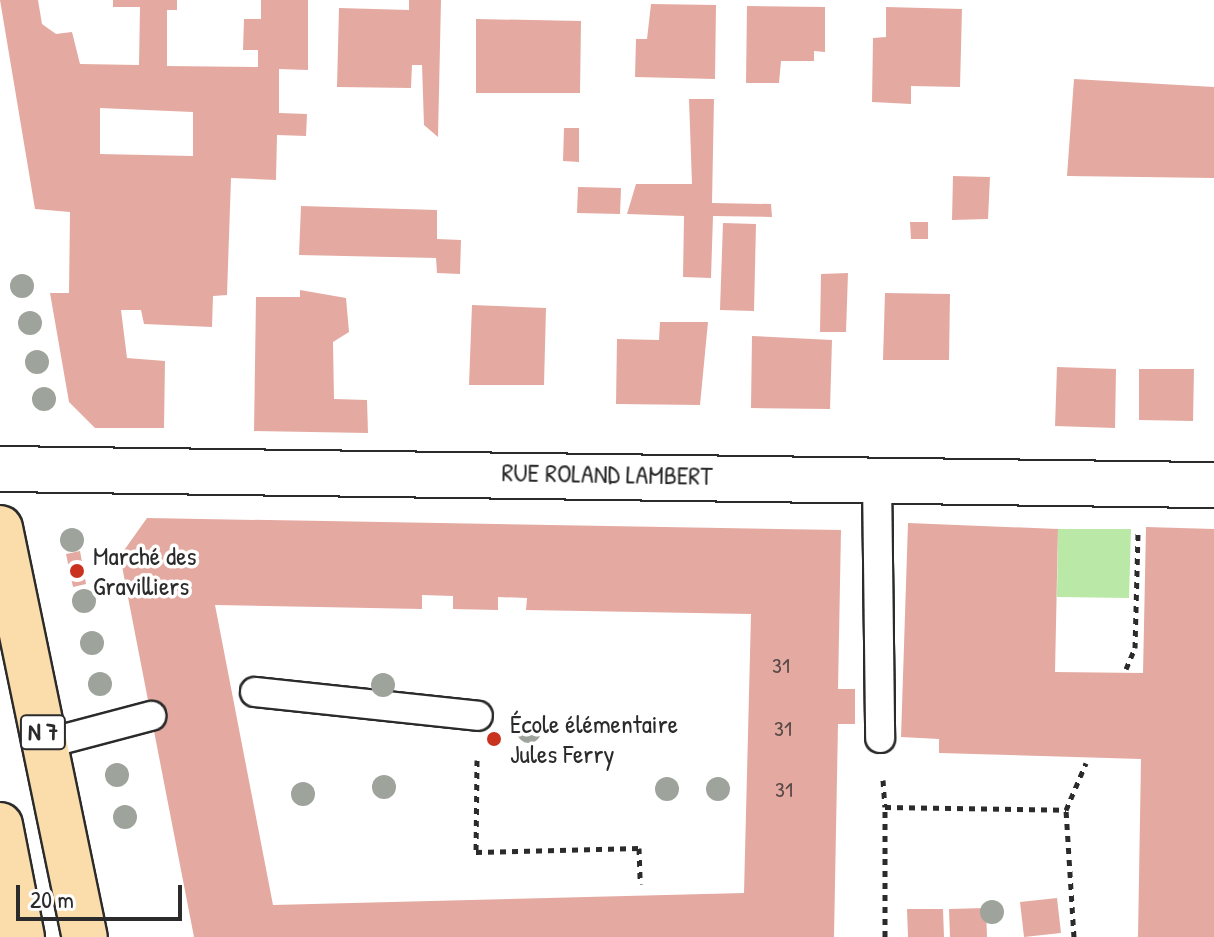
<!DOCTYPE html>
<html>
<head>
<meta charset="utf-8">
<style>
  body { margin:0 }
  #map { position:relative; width:1214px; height:937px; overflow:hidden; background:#fff; font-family:"Patrick Hand",sans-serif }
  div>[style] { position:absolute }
  .green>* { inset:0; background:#b9e8a7 }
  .building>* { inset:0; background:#e4aaa1 }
  .path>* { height:5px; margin-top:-2.5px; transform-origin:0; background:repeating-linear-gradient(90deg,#2b2b2b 0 6px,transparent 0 12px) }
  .roads { filter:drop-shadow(2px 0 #2b2b2b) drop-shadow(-2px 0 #2b2b2b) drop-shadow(0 2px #2b2b2b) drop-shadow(0 -2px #2b2b2b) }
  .service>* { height:28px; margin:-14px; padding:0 14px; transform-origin:14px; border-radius:14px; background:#fff }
  .minor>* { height:44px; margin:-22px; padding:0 22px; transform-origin:22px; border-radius:22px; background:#fff }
  .primary>* { height:44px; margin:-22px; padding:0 22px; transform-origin:22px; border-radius:22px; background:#faddab }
  .trees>* { width:24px; height:24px; margin:-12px; border-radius:50%; background:#9ea49b }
  .dots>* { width:22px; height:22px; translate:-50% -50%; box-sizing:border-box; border:4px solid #fff; border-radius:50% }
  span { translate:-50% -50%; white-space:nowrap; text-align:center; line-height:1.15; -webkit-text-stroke:7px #fff; paint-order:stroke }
  .number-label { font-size:22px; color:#594b48 }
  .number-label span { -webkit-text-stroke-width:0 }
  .shield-label span { padding:2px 6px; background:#fff; border:2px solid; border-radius:6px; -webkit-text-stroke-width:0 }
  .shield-label { font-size:24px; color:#2b2b2b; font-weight:700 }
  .street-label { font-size:26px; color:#2b2b2b }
  .poi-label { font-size:26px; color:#2b2b2b }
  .left { translate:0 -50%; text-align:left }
  .scale { position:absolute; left:16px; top:885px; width:166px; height:36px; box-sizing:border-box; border:4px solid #2b2b2b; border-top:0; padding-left:10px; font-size:24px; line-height:28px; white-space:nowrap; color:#2b2b2b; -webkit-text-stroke:6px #fff; paint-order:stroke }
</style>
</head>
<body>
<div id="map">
  <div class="green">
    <div style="clip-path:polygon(1058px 529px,1131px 529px,1129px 598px,1057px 597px)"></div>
  </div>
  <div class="building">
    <div style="clip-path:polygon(evenodd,0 0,38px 0,42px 24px,56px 34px,72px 32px,80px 64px,139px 65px,140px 7px,113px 7px,113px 0,177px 0,177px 10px,167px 10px,167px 66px,258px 67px,258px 50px,243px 50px,244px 19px,261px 19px,261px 0,308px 0,308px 70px,279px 69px,279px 113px,307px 114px,306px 136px,277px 135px,276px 180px,231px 178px,227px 295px,213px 296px,212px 327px,144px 324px,141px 310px,121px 310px,127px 358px,165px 361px,164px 428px,95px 428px,69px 402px,50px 293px,69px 293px,70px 212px,35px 209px,0 0,100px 108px,193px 112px,193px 156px,100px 154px,100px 108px)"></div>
    <div style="clip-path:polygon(409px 0,441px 0,438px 137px,424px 125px,422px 65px,412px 65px,411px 88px,337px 87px,339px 8px,409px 10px)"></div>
    <div style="clip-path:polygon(651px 4px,716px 5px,715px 79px,635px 77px,636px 39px,647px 39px)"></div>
    <div style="clip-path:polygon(747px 6px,825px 7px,825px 52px,814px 51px,814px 61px,781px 61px,779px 83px,746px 83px)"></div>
    <div style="clip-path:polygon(886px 7px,962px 9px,960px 87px,911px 86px,911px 104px,872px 102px,873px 38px,886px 37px)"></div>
    <div style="clip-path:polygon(476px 19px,581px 21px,580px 93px,476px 93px)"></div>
    <div style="clip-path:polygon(1074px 79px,1214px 87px,1214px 178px,1067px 176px)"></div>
    <div style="clip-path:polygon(689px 99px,714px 99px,712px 203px,771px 204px,772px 217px,713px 216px,711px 278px,683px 277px,684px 216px,627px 214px,636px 184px,692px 184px)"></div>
    <div style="clip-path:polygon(564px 128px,579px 128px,579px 162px,563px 161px)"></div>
    <div style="clip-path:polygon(953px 176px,990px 177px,988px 219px,952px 220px)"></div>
    <div style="clip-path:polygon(578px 187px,621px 188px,620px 214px,577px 213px)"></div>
    <div style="clip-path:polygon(301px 206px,437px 210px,437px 239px,461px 240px,460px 274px,437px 273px,436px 258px,299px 255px)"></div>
    <div style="clip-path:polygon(910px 222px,928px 222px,928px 239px,911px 239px)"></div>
    <div style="clip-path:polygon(723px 223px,756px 224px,754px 311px,720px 310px)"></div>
    <div style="clip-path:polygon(848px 273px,846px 332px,820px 332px,821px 274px)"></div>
    <div style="clip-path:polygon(300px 290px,346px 298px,349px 332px,333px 342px,334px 399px,367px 400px,368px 433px,254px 431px,256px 297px,300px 297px)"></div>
    <div style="clip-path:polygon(885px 293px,950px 294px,949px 360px,883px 360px)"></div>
    <div style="clip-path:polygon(472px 305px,546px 308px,544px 385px,469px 385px)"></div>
    <div style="clip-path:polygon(660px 322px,708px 322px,700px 405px,616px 404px,617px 339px,659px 340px)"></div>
    <div style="clip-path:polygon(752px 336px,832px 340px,830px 409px,751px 408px)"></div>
    <div style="clip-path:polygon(1057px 367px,1116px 369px,1115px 428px,1055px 426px)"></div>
    <div style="clip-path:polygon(1139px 369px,1194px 369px,1193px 421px,1139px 420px)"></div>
    <div style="clip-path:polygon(evenodd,147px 518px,841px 530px,838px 689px,855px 689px,855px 724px,838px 724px,834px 937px,194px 937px,120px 556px,147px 518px,422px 595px,453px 596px,453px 609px,498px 610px,498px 597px,527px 598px,526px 610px,751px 614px,744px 893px,273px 905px,215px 605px,422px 609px,422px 595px)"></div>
    <div style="clip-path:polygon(908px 523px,1058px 529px,1055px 672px,1143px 673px,1146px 527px,1214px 529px,1214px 937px,1138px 937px,1141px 759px,939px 753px,939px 739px,901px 737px)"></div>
    <div style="clip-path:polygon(80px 551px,86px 584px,73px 587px,66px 554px)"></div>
    <div style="clip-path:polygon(1057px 898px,1061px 933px,1024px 937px,1020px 902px)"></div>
    <div style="clip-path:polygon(986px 908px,987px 937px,950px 937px,949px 909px)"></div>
    <div style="clip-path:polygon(907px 909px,943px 909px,944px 937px,908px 937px)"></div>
  </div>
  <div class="path">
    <div style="left:1126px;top:669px;width:23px;rotate:-67deg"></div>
    <div style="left:1135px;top:648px;width:115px;rotate:-88.5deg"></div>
    <div style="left:477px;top:760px;width:92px;rotate:90.6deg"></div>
    <div style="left:476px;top:852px;width:163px;rotate:-1.4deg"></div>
    <div style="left:639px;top:848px;width:36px;rotate:88deg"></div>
    <div style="left:883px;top:780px;width:27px;rotate:86deg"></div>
    <div style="left:885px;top:937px;width:130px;rotate:-90deg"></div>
    <div style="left:885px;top:807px;width:181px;rotate:0.9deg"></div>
    <div style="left:1074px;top:937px;width:127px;rotate:-93.6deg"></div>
    <div style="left:1066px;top:810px;width:51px;rotate:-66.9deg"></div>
  </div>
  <div class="roads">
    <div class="service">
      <div style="left:877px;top:478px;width:260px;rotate:89.3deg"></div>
      <div style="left:255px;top:692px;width:224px;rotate:6.1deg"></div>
      <div style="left:45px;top:744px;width:110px;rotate:-14.8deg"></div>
    </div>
    <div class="minor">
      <div style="left:0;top:469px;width:1214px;rotate:0.76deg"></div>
    </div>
    <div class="primary">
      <div style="left:0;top:528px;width:418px;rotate:78.3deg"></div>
      <div style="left:0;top:825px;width:114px;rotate:78.9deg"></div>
    </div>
  </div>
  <div class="trees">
    <div style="left:22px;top:286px"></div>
    <div style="left:30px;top:323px"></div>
    <div style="left:37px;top:362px"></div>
    <div style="left:44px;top:399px"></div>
    <div style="left:72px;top:540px"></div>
    <div style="left:84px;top:601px"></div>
    <div style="left:92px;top:643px"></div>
    <div style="left:100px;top:684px"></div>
    <div style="left:383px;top:685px"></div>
    <div style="left:529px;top:731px"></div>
    <div style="left:117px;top:775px"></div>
    <div style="left:384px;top:787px"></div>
    <div style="left:667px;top:789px"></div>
    <div style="left:718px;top:789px"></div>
    <div style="left:303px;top:794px"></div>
    <div style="left:125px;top:817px"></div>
    <div style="left:992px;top:912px"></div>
  </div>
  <div class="dots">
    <div style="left:77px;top:571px;background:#c8321e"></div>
    <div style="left:494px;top:739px;background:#c8321e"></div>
  </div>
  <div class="number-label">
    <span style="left:781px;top:666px">31</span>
    <span style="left:783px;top:729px">31</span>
    <span style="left:784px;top:790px">31</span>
  </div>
  <div class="shield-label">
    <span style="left:43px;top:732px">N 7</span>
  </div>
  <div class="street-label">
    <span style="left:607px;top:474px;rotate:1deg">RUE ROLAND LAMBERT</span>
  </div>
  <div class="poi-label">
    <span class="left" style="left:93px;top:571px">Marché des<br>Gravilliers</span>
    <span class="left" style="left:510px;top:739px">École élémentaire<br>Jules Ferry</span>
  </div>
  <div class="scale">20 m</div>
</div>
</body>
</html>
